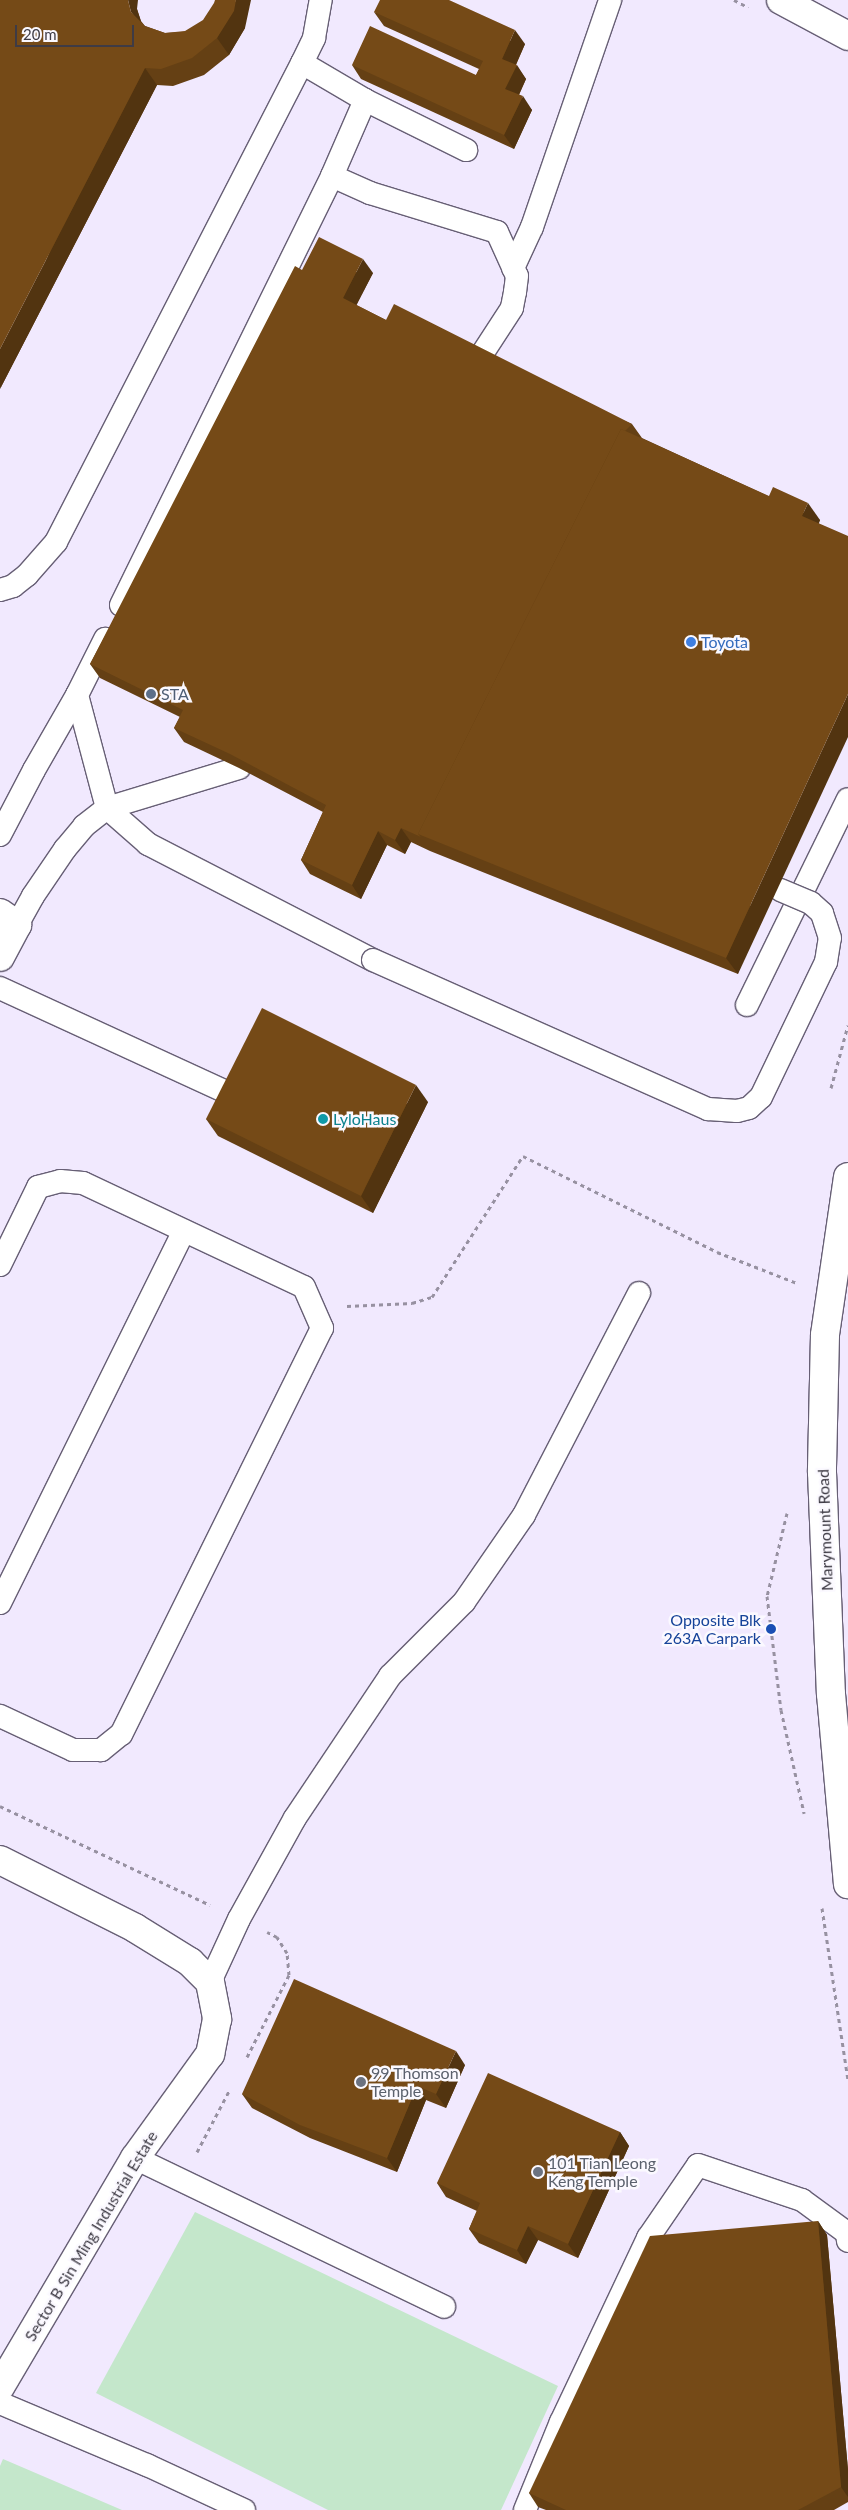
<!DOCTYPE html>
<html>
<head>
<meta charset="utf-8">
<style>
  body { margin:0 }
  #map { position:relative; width:848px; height:2510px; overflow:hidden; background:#f1e9fe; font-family:Lato,sans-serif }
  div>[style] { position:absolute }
  .green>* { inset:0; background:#c4e7cb }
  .path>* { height:3px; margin-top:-1.5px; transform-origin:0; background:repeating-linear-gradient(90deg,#9791a1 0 4px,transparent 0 8px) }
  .roads { filter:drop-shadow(1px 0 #675f75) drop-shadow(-1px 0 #675f75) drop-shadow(0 1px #675f75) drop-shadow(0 -1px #675f75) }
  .service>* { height:22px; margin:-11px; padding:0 11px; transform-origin:11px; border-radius:11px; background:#fff }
  .minor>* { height:28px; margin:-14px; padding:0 14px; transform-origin:14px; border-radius:14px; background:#fff }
  .tertiary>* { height:28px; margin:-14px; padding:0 14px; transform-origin:14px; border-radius:14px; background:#fff }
  .secondary>* { height:28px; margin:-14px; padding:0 14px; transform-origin:14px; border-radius:14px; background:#fff }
  .primary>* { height:28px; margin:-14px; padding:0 14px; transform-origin:14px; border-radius:14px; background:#fff }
  .bridges { filter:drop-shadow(1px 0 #675f75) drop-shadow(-1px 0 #675f75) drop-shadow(0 1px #675f75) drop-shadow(0 -1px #675f75) }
  .service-bridge>* { height:22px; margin:-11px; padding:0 11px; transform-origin:11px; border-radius:11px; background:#fff }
  .wall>* { inset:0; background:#654014 }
  .shaded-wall>* { inset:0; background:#523410 }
  .building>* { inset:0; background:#754a17 }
  .dots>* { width:14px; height:14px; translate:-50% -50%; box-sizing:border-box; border:2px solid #fbf9ff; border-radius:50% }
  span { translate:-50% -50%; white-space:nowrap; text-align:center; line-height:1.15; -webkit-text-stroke:5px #fbf9ff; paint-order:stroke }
  .shop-label { font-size:16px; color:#366cbe }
  .left { translate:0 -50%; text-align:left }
  .service-label { font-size:16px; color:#4e5e75 }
  .culture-label { font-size:16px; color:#0d838f }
  .street-label { font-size:16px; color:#3e3b45 }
  .transit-label { font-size:16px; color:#164399 }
  .right { translate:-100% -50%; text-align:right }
  .worship-label { font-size:16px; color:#5b616d }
  .scale { position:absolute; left:15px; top:25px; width:119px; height:22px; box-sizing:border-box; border:2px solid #3e3b45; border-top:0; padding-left:6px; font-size:15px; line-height:18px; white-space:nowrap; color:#3e3b45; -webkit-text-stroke:4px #fbf9ff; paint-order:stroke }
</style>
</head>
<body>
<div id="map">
  <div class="green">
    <div style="clip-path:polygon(195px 2212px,558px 2386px,501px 2510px,328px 2510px,96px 2393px)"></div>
    <div style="clip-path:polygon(3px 2459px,122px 2510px,0 2510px,0 2466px)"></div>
  </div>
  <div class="path">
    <div style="left:734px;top:0;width:16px;rotate:27deg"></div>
    <div style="left:831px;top:1088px;width:65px;rotate:-74.9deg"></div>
    <div style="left:347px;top:1306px;width:65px;rotate:-2.6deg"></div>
    <div style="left:412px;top:1303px;width:21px;rotate:-17deg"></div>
    <div style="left:432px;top:1297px;width:168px;rotate:-57.2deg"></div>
    <div style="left:523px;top:1156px;width:216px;rotate:26.3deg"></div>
    <div style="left:717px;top:1252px;width:86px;rotate:21.2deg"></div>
    <div style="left:787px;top:1513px;width:85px;rotate:103.5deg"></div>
    <div style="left:767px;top:1596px;width:115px;rotate:83deg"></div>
    <div style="left:781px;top:1710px;width:106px;rotate:77.4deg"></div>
    <div style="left:0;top:1806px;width:232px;rotate:25.2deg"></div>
    <div style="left:822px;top:1908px;width:174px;rotate:81.4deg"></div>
    <div style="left:247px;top:2057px;width:92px;rotate:-62.9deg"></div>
    <div style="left:289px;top:1975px;width:22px;rotate:-95deg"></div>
    <div style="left:287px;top:1953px;width:19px;rotate:-122deg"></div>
    <div style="left:277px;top:1937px;width:11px;rotate:-153deg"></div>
    <div style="left:197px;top:2152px;width:69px;rotate:-62.3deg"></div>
  </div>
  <div class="roads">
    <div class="service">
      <div style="left:302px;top:63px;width:73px;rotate:30.4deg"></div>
      <div style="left:365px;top:100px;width:113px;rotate:26.3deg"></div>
      <div style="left:332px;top:176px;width:42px;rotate:24.1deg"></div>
      <div style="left:370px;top:193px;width:133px;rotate:17.1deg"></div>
      <div style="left:497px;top:232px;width:48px;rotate:65.6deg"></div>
      <div style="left:517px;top:276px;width:16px;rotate:97deg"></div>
      <div style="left:515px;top:292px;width:16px;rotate:101deg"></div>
      <div style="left:512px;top:308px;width:59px;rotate:123.1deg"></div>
      <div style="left:513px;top:268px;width:45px;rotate:-65.1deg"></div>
      <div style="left:532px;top:227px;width:240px;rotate:-71deg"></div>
      <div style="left:0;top:590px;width:14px;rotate:-17deg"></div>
      <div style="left:13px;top:586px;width:18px;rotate:-38deg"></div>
      <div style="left:27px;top:575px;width:44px;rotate:-48.7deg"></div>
      <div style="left:56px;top:542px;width:538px;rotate:-62.82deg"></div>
      <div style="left:302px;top:63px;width:28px;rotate:-64deg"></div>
      <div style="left:314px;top:38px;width:39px;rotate:-80deg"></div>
      <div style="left:121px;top:605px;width:478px;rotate:-63.8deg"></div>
      <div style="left:332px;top:176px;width:83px;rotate:-66.5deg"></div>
      <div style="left:77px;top:695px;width:117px;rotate:75.1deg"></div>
      <div style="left:107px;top:808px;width:55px;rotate:41.3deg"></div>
      <div style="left:148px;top:844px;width:253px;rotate:27.3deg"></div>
      <div style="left:0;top:835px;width:73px;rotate:-62.4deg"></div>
      <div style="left:34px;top:770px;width:86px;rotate:-60.2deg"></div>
      <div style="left:77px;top:695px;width:63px;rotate:-63.4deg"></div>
      <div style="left:17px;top:925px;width:33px;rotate:-61deg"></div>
      <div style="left:33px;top:896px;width:57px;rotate:-55.8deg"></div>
      <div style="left:65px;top:849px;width:30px;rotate:-50deg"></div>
      <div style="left:84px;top:826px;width:29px;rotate:-38deg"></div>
      <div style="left:107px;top:808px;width:138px;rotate:-16.9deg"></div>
      <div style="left:0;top:988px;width:259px;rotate:24.7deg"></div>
      <div style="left:747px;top:1005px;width:229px;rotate:-63.9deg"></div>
      <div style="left:0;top:1265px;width:87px;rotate:-64deg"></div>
      <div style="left:38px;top:1187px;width:23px;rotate:-15deg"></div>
      <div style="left:60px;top:1181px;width:23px;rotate:5deg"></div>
      <div style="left:83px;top:1183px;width:244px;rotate:25.2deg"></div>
      <div style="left:304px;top:1287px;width:45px;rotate:66.3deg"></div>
      <div style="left:322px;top:1328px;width:453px;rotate:116.3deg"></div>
      <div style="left:121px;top:1734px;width:26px;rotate:141deg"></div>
      <div style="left:101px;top:1750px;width:28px;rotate:180deg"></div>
      <div style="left:73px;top:1750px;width:81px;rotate:-155deg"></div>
      <div style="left:0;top:1603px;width:415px;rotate:-63.7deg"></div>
      <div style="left:210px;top:1982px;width:69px;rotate:-65.3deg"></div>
      <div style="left:239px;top:1919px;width:115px;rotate:-61deg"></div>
      <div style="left:295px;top:1818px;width:171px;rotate:-56.2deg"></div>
      <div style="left:390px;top:1676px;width:105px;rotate:-45deg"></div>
      <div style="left:464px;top:1602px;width:106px;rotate:-55.4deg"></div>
      <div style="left:524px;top:1515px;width:250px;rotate:-62.6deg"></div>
      <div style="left:135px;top:2158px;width:343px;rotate:25.7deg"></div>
      <div style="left:0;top:2403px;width:160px;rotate:22.9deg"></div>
      <div style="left:147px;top:2465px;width:107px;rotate:24.9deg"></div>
      <div style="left:525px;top:2510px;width:95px;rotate:-67.8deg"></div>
      <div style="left:561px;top:2422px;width:204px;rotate:-64.7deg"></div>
      <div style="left:648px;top:2238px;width:88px;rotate:-55.6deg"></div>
      <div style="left:698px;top:2165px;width:110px;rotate:18.6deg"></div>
      <div style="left:802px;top:2200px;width:56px;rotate:36.3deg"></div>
      <div style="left:847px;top:2233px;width:8px;rotate:83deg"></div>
    </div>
    <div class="minor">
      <div style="left:0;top:1860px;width:151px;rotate:26.7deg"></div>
      <div style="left:135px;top:1928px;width:65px;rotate:31.7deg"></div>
      <div style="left:190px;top:1962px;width:28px;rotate:45deg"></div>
      <div style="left:210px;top:1982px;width:38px;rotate:79deg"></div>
      <div style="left:217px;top:2019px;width:36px;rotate:101deg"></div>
      <div style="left:210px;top:2054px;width:128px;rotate:125.8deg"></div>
      <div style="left:135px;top:2158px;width:266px;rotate:120.5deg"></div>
    </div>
    <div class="tertiary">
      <div style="left:0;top:913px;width:21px;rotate:35deg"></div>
      <div style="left:17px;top:925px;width:36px;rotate:118deg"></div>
    </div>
    <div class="secondary">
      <div style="left:781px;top:0;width:76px;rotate:28.2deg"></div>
    </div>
    <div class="primary">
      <div style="left:848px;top:1177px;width:160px;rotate:98.3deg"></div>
      <div style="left:825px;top:1335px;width:137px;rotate:91.3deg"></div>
      <div style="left:822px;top:1472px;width:222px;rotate:87.7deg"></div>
      <div style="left:831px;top:1694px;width:191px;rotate:84.9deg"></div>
    </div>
  </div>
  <div class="bridges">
    <div class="service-bridge">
      <div style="left:373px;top:960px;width:367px;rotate:24deg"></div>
      <div style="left:708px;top:1109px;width:29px;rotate:4deg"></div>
      <div style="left:737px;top:1111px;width:12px;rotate:-14deg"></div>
      <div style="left:749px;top:1108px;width:16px;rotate:-43deg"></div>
      <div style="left:761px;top:1097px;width:150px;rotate:-64.3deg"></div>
      <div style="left:826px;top:962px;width:24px;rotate:-81deg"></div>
      <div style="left:830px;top:938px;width:26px;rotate:-108deg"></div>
      <div style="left:822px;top:913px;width:15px;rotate:-138deg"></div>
      <div style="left:811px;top:903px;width:33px;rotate:-157deg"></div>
    </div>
  </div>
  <div class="wall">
    <div style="clip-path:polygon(137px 9px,141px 21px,145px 26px,165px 33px,245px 28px,229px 55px,204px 75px,173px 86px,157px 85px,0 389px)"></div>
    <div style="clip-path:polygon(374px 12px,525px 44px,516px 65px,526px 79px,519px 95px,532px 110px,514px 149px,361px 79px,352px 65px,476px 75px,479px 69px,384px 26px)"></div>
    <div style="clip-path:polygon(302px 270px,373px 273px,356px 305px,386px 320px,632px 424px,642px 438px,820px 520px,819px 523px,738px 974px,430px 851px,411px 842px,405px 854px,387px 845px,361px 899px,310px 874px,301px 860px,323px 812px,239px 768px,184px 742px,174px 728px,180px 717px,100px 678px,90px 664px)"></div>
    <div style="clip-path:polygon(428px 1102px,373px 1213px,218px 1136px,206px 1119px)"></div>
    <div style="clip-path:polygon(465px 2065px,446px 2108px,426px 2100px,397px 2172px,310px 2138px,252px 2108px,242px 2094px)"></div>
    <div style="clip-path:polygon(620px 2132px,629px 2146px,578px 2258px,538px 2240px,526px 2264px,479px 2243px,469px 2229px,477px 2211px,446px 2197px,437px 2183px)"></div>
    <div style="clip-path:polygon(818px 2221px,827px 2235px,848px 2470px,848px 2502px,834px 2510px,546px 2510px,538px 2507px,529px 2493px)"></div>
  </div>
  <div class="shaded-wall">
    <div style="clip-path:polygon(128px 0,138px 0,137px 9px,143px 28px,131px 12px)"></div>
    <div style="clip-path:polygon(236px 0,251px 0,245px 28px,229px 55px,217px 38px)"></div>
    <div style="clip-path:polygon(515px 30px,525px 44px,512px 73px,502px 59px)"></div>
    <div style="clip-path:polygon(517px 65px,526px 79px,515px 103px,505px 89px)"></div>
    <div style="clip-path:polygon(145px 68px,157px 85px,0 389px,0 349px)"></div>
    <div style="clip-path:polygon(523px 96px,532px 110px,514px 149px,504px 135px)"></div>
    <div style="clip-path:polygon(363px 259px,373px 273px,353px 312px,343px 298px)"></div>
    <div style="clip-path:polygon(808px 503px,820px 520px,814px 532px,802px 516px)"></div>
    <div style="clip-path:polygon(848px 694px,848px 737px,738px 974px,726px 958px)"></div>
    <div style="clip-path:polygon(401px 828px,411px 842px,405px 854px,395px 840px)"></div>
    <div style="clip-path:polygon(378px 831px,387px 845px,361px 899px,352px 885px)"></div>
    <div style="clip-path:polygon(416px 1085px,428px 1102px,373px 1213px,361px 1196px)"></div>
    <div style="clip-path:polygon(456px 2051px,465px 2065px,446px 2108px,436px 2094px)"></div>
    <div style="clip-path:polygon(417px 2086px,426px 2100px,397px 2172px,387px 2158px)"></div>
    <div style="clip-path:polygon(620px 2132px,629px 2146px,578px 2258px,568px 2244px)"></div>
    <div style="clip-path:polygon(818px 2221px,827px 2235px,848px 2470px,848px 2497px,841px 2487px)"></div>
    <div style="clip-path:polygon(528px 2226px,538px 2240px,526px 2264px,517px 2250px)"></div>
  </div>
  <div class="building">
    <div style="clip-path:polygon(0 0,128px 0,131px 12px,145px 26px,165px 33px,185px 31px,203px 20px,214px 3px,215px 0,236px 0,234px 11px,217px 38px,192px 58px,161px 69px,145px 68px,0 349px)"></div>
    <div style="clip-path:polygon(380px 0,449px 0,515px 30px,502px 59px,517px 65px,505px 89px,523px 96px,504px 135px,352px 65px,370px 26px,476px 75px,483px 61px,374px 12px)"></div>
    <div style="clip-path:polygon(319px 237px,363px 259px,343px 298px,386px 320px,394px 304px,632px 424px,625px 431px,621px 429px,418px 834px,421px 837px,401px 828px,395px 840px,378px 831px,352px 885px,301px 860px,326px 805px,230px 754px,174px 728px,183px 710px,90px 664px,295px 266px,302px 270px)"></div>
    <div style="clip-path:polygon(621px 429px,769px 496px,773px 487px,808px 503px,802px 516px,848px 536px,848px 694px,726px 958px,418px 834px)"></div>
    <div style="clip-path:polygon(262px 1008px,416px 1085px,361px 1196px,206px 1119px)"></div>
    <div style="clip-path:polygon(294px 1979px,456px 2051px,436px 2094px,417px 2086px,387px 2158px,300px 2125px,242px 2094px)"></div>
    <div style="clip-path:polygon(488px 2073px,620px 2132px,568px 2244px,528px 2226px,517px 2250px,469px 2229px,480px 2203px,437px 2183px)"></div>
    <div style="clip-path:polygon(818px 2221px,841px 2487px,798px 2510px,566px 2510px,529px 2493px,650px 2236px)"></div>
  </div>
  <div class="dots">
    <div style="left:691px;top:642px;background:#3f7fe0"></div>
    <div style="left:151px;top:694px;background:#5c6f8a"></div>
    <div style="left:323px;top:1119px;background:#0f9aa8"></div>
    <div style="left:771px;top:1629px;background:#1a4fb4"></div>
    <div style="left:361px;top:2082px;background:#6b7280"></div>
    <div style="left:538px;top:2172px;background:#6b7280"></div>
  </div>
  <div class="shop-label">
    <span class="left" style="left:701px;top:642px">Toyota</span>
  </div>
  <div class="service-label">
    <span class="left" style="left:161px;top:694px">STA</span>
  </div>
  <div class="culture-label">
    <span class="left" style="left:333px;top:1119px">LyloHaus</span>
  </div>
  <div class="street-label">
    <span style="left:825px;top:1530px;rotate:-92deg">Marymount Road</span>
    <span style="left:91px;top:2236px;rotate:-59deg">Sector B Sin Ming Industrial Estate</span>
  </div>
  <div class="transit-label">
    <span class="right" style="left:761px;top:1629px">Opposite Blk<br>263A Carpark</span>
  </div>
  <div class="worship-label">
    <span class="left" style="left:371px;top:2082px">99 Thomson<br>Temple</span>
    <span class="left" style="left:548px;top:2172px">101 Tian Leong<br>Keng Temple</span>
  </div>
  <div class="scale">20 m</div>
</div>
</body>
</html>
